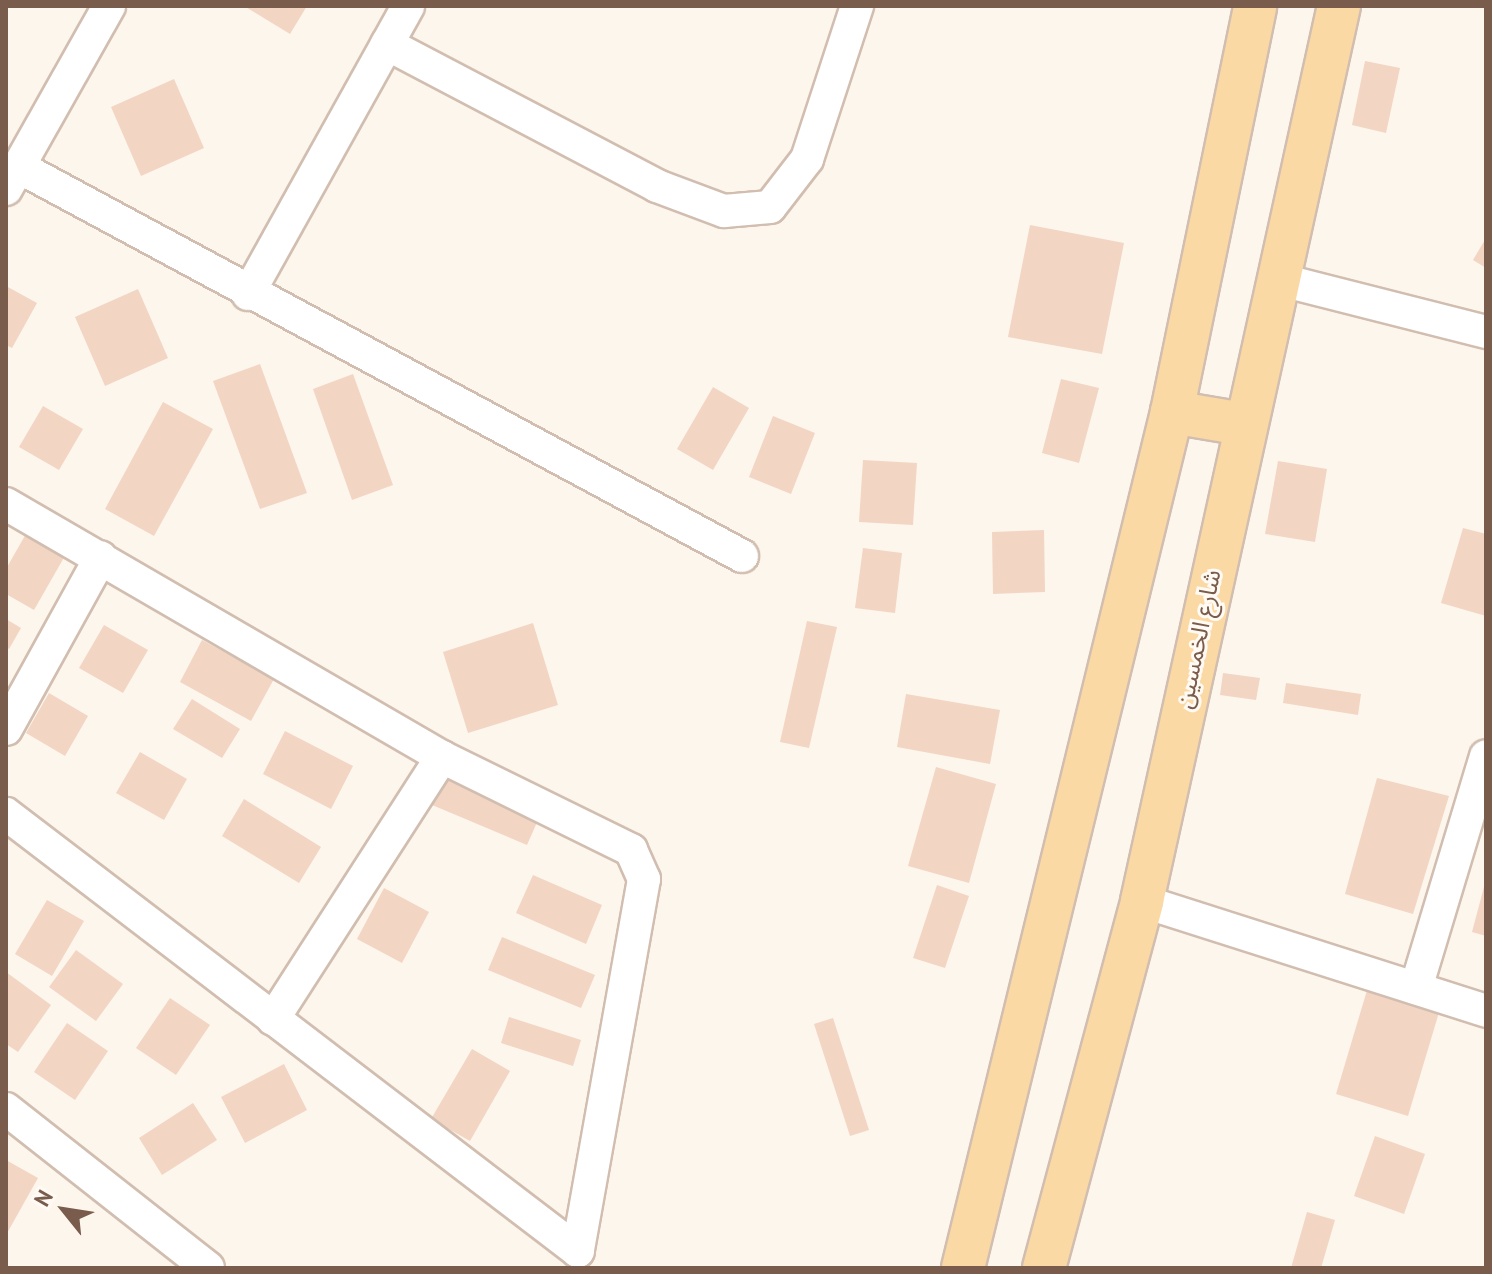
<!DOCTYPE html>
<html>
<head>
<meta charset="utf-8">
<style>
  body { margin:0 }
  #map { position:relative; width:1492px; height:1274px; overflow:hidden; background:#fdf6ec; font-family:"PT Sans","Noto Sans Arabic",sans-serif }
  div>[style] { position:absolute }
  .building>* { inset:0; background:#f3d5c3 }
  .roads { filter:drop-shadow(2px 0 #d1beb0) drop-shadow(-2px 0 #d1beb0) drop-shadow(0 2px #d1beb0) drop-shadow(0 -2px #d1beb0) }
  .minor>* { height:32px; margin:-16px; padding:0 16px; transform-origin:16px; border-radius:16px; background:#fff }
  .major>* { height:42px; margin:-21px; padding:0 21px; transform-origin:21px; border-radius:21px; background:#fbd9a5 }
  span { translate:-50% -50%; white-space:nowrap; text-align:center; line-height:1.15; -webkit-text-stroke:6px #fffaf3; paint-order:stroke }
  .street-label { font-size:24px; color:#7a5c4d }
  .frame { position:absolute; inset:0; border:8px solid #7a5c4d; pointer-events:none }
  .north { position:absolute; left:24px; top:1170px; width:80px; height:80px; -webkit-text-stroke:6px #fffaf3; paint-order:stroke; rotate:300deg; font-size:22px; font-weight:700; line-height:32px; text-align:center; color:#7a5c4d }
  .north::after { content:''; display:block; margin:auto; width:28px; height:36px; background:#7a5c4d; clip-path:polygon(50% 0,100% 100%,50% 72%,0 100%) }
</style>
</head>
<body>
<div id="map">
  <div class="building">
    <div style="clip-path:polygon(244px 6px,307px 6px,290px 34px)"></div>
    <div style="clip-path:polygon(1365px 61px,1400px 68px,1386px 133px,1352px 125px)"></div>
    <div style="clip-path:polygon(174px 79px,204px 148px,141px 176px,111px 107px)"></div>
    <div style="clip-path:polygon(1030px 225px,1124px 243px,1102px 354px,1008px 337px)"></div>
    <div style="clip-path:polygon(1486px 238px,1486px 268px,1473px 260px)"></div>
    <div style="clip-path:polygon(6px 286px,37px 303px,12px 348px,6px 345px)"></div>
    <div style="clip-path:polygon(138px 289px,168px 358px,105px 386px,75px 317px)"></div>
    <div style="clip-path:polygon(260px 364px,307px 493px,260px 509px,213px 381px)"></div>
    <div style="clip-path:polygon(353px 374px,393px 485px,352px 500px,313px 389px)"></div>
    <div style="clip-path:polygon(1061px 379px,1099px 388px,1079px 463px,1042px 453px)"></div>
    <div style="clip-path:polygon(713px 387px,749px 408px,713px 470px,677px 449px)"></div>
    <div style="clip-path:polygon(163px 402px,213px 429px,154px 536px,105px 509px)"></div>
    <div style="clip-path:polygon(43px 406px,83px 429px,59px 470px,19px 447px)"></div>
    <div style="clip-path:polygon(773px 416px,815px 433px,791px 494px,749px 477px)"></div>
    <div style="clip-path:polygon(863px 460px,917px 463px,913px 525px,859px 522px)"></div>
    <div style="clip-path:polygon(1278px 461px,1327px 469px,1315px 542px,1265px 534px)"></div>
    <div style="clip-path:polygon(1463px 528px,1486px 534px,1486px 616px,1441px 603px)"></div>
    <div style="clip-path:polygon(1044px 530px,1045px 592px,993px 594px,992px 532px)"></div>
    <div style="clip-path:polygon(27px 532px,66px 554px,34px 610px,6px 594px,6px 569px)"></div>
    <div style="clip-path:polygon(863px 548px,902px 553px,895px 613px,855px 608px)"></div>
    <div style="clip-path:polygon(6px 619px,21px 628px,9px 649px,6px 647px)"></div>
    <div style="clip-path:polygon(807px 621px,837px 627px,809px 748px,780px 742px)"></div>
    <div style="clip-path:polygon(533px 623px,558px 705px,468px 733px,443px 652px)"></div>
    <div style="clip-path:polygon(104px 625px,148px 650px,123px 693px,79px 668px)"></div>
    <div style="clip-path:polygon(202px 640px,274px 679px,251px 721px,180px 682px)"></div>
    <div style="clip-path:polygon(1223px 673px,1260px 678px,1256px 700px,1220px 695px)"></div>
    <div style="clip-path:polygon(1286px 683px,1361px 694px,1358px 715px,1283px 703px)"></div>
    <div style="clip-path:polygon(49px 693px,88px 716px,65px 756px,26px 733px)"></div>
    <div style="clip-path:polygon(906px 694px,1000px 710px,990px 764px,897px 747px)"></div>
    <div style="clip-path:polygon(192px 699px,240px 729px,222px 758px,173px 729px)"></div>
    <div style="clip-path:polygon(285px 731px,353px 766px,331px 809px,263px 774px)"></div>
    <div style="clip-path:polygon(140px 752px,187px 779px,164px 820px,116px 793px)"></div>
    <div style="clip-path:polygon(936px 767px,996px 784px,969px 883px,908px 866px)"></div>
    <div style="clip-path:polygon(440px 768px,542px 811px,527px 845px,425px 802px)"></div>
    <div style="clip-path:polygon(1377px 778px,1449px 796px,1413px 914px,1345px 894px)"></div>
    <div style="clip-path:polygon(244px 799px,321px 847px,299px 883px,222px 836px)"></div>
    <div style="clip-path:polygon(533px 875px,602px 905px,586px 944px,516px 913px)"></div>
    <div style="clip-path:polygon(1485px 883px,1486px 883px,1486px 936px,1472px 932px)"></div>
    <div style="clip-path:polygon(937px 885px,969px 896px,945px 968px,913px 958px)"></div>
    <div style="clip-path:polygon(384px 888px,429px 912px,402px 963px,357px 939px)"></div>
    <div style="clip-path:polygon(47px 900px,84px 921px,52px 976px,15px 954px)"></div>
    <div style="clip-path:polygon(502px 937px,595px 975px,581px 1008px,488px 970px)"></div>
    <div style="clip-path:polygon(76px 950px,123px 984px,96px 1021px,49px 987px)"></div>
    <div style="clip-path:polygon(6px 972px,51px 1005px,18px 1052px,6px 1044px)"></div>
    <div style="clip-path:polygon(1368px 987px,1440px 1009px,1408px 1116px,1336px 1094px)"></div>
    <div style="clip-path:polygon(170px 998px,210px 1025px,176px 1075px,136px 1048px)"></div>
    <div style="clip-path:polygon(509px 1017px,581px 1040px,573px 1066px,501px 1043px)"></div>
    <div style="clip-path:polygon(833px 1018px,869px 1130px,850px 1136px,814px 1024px)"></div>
    <div style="clip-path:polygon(67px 1023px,108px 1051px,75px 1100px,34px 1072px)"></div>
    <div style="clip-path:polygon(472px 1049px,510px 1071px,470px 1141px,431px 1119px)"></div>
    <div style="clip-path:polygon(284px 1064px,307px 1110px,245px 1143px,221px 1097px)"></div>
    <div style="clip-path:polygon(193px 1103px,217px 1140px,162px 1175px,139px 1138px)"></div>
    <div style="clip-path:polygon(1375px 1136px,1425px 1154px,1404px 1214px,1354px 1196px)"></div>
    <div style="clip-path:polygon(6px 1160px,38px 1178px,6px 1235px)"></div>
    <div style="clip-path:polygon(1307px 1212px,1335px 1220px,1321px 1268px,1291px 1268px)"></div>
  </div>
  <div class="roads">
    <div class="minor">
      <div style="left:387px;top:44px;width:305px;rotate:27.7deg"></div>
      <div style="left:657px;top:186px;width:72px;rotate:20.5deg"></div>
      <div style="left:724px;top:211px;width:46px;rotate:-5deg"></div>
      <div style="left:770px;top:207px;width:61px;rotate:-52.4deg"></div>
      <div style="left:807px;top:159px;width:161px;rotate:-71.9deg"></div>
      <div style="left:19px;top:167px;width:821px;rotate:28.28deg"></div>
      <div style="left:6px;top:189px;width:210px;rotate:-60.6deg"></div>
      <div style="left:1277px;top:279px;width:216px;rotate:14.2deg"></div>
      <div style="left:248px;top:294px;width:329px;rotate:-60.9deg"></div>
      <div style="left:6px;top:504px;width:504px;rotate:30.13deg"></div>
      <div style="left:442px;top:757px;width:211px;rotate:26.2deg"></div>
      <div style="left:631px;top:850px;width:32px;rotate:66deg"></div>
      <div style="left:644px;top:879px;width:378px;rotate:100.1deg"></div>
      <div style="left:578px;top:1251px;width:720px;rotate:-142.62deg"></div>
      <div style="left:6px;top:729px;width:196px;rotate:-61.1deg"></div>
      <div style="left:1142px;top:901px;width:361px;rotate:17.7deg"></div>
      <div style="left:1416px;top:988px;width:242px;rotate:-73.2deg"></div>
      <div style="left:273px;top:1019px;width:312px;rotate:-57.2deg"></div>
      <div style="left:6px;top:1109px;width:257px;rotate:38.2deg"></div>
    </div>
    <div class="major">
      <div style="left:1172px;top:412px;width:72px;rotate:9.6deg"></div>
      <div style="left:963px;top:1268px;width:881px;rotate:-76.28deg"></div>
      <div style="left:1172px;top:412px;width:414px;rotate:-78.4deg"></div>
      <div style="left:1044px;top:1268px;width:380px;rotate:-75deg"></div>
      <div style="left:1142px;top:901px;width:916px;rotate:-77.59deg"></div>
    </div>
  </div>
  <div class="street-label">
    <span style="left:1198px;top:639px;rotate:-78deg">شارع الخمسين</span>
  </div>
  <div class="frame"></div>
  <div class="north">N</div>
</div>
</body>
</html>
